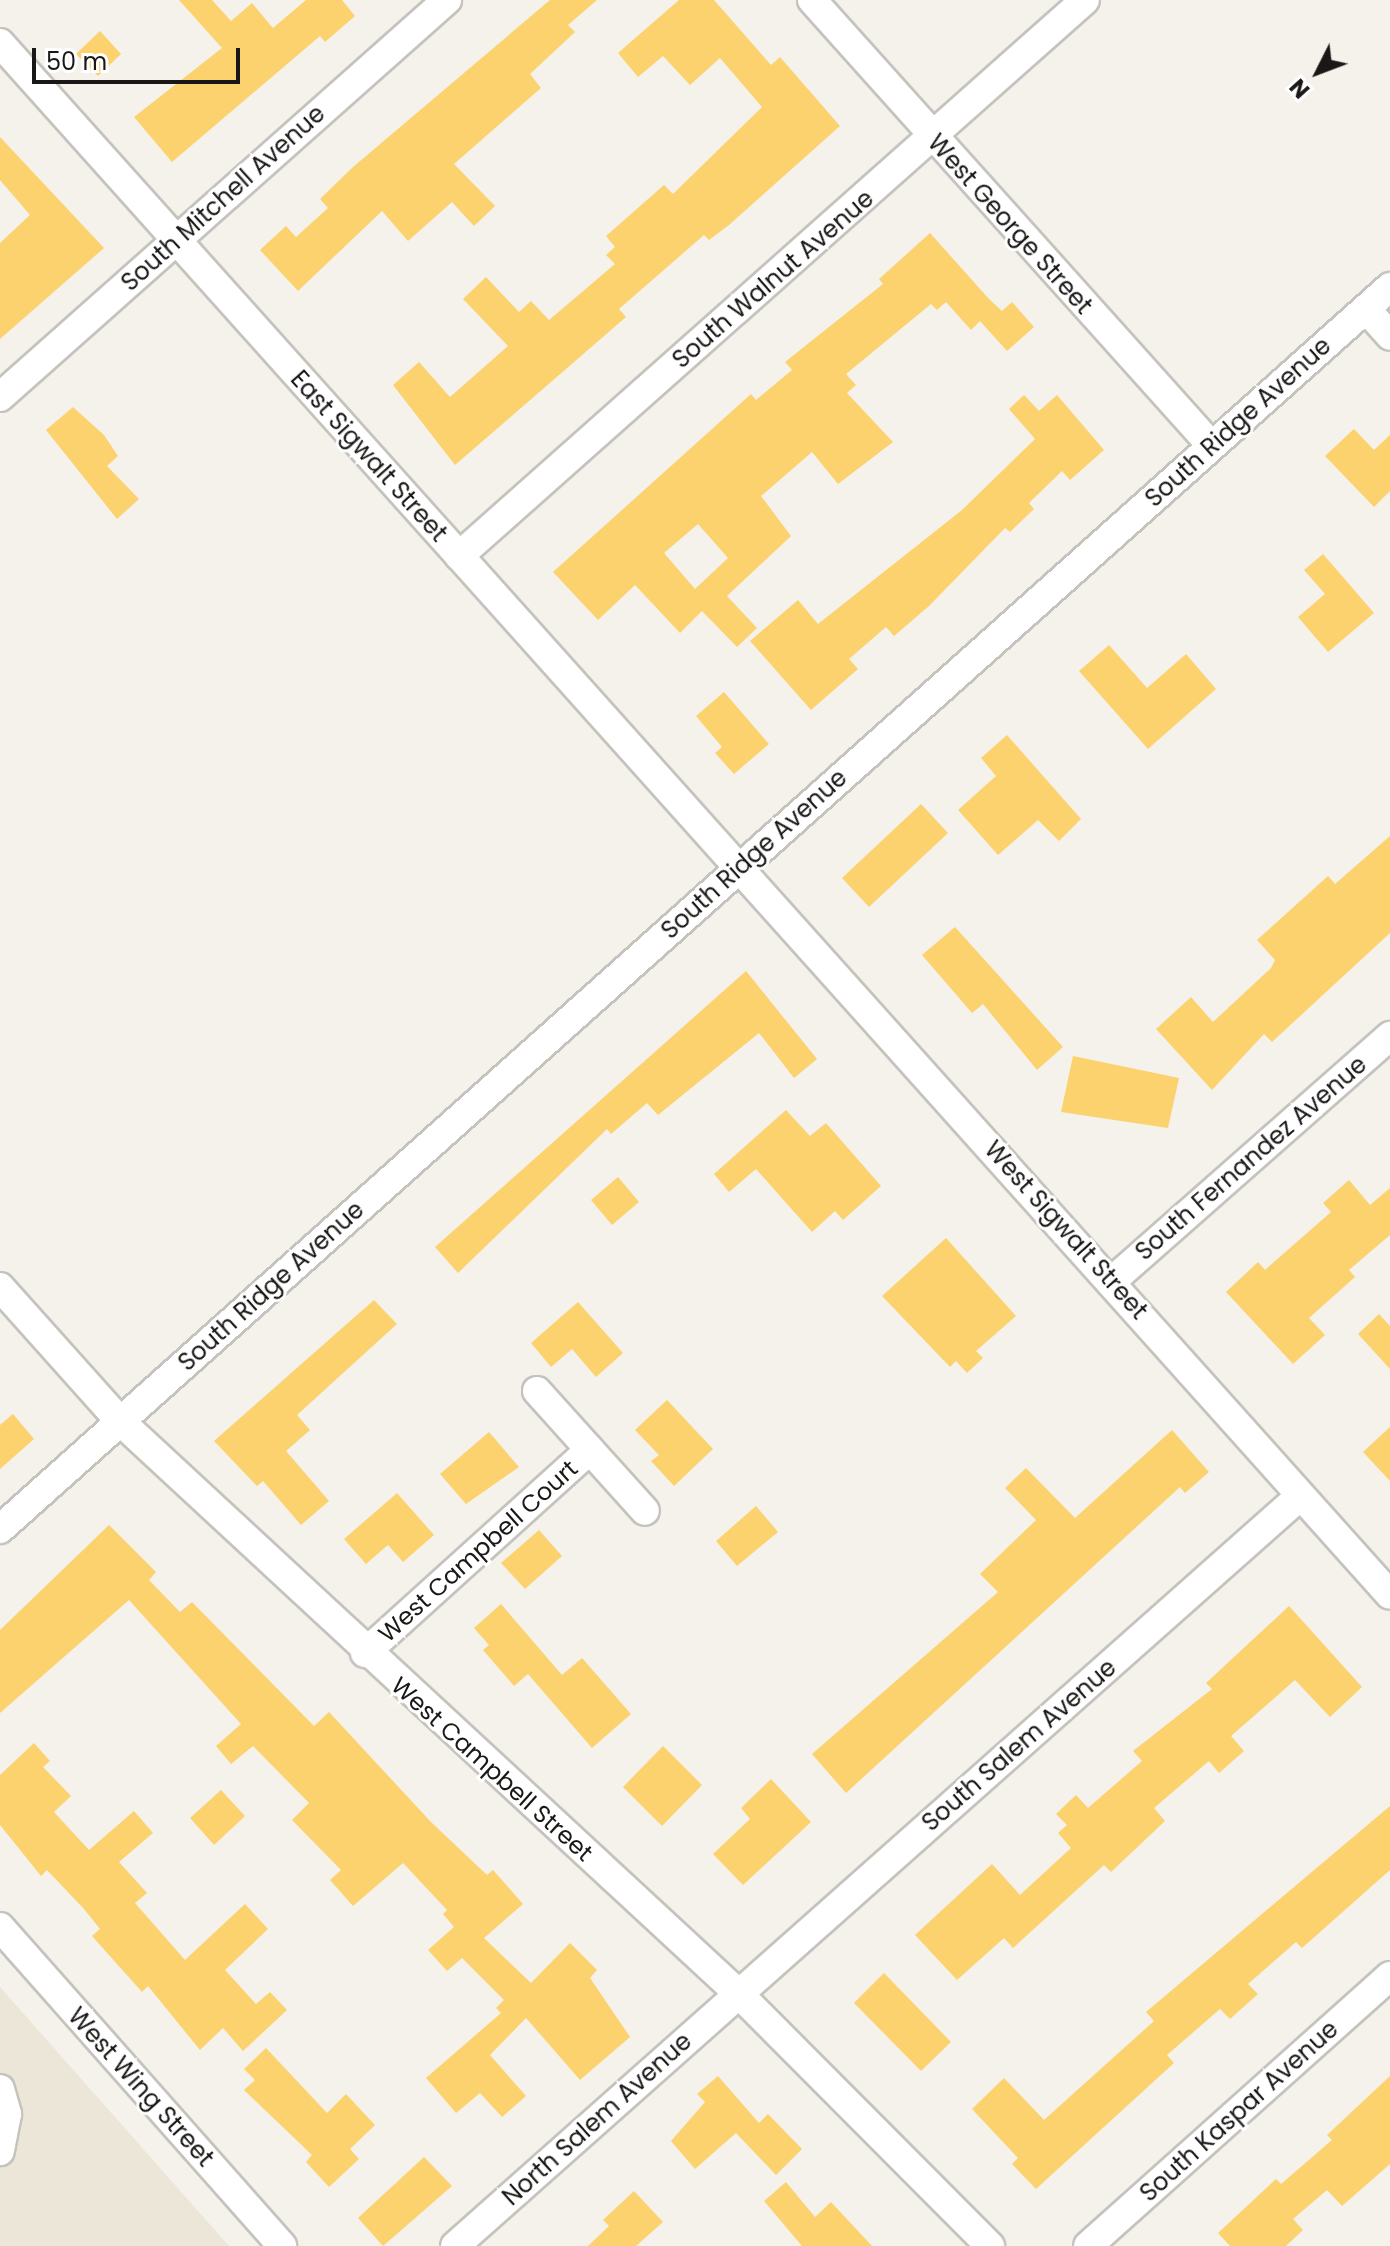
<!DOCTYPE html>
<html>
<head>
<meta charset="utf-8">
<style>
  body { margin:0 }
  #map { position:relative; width:1390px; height:2246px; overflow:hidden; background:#f5f2ec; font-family:Poppins,sans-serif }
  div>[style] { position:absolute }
  .built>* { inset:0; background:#ece6d9 }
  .building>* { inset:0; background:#fbd26d }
  .roads { filter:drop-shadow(2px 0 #c5c3bd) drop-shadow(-2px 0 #c5c3bd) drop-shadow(0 2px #c5c3bd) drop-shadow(0 -2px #c5c3bd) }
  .minor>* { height:28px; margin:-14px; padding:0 14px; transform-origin:14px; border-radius:14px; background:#fff }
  span { translate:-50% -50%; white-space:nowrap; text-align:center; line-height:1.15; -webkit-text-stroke:6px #fff; paint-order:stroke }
  .street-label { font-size:24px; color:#191816 }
  .north { position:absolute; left:1278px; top:32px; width:80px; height:80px; -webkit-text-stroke:6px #fff; paint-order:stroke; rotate:228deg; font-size:22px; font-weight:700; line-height:32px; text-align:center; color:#191816 }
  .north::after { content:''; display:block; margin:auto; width:28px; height:36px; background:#191816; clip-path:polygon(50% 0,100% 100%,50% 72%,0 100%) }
  .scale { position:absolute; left:32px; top:48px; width:208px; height:36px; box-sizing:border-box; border:4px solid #191816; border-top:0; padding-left:10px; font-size:24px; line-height:28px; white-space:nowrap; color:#191816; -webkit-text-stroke:6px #fff; paint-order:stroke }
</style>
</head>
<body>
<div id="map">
  <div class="built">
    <div style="clip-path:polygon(0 1987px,229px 2246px,0 2246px)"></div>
  </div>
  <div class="building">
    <div style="clip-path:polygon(179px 0,212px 0,231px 21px,252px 3px,273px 28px,306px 0,342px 0,355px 16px,325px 42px,320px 36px,172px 162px,134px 117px,222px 48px)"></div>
    <div style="clip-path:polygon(550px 0,597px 0,568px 25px,575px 32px,530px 74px,541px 88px,454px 164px,495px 206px,474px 226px,452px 202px,408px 241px,382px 211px,298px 291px,260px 250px,286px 226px,296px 237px,328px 208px,320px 199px,353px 167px)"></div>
    <div style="clip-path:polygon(679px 0,714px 0,771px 65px,780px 57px,840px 126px,729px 225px,709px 240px,704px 235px,619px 309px,626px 317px,455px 465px,393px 385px,419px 362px,450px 397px,508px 346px,463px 299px,486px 277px,519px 312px,531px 301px,549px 320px,615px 264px,606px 255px,615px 247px,606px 236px,664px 185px,673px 194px,762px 107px,720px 58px,690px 85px,663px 56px,638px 77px,618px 53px)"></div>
    <div style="clip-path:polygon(100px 31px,121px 54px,98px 76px,76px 54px)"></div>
    <div style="clip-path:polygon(0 137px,104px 248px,0 339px,0 243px,30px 215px,0 180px)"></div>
    <div style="clip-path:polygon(evenodd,930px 233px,989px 299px,1002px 311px,1012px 302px,1034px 327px,1007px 351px,980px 321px,971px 330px,946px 302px,937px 310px,931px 304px,846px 374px,856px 385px,847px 393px,893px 442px,838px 484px,812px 452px,761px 496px,791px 536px,727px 596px,757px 628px,737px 647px,702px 611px,680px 633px,635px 585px,598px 620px,553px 572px,751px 394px,756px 400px,792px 370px,785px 362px,883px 284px,879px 279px,930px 233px,698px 524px,728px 558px,695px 589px,664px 553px,698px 524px)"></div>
    <div style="clip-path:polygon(1024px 395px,1039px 411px,1057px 395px,1104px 450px,1070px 480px,1062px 471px,1029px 503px,1034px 509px,1010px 532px,1005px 528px,929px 606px,894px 636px,886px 627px,849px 659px,858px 669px,811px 710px,750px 641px,798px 600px,818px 624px,962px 510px,1035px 439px,1009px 409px)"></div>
    <div style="clip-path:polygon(73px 407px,104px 435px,118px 456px,107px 466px,139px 499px,117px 519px,46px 430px)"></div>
    <div style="clip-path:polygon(1354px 429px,1374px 450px,1390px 435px,1390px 491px,1374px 507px,1325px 456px)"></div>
    <div style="clip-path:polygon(1323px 554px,1374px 613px,1328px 652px,1298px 617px,1325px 594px,1304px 570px)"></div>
    <div style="clip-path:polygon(1109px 645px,1147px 688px,1186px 654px,1216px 689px,1148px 749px,1079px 671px)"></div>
    <div style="clip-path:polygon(724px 692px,769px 744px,734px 774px,715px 753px,722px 747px,696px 716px)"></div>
    <div style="clip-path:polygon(1007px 735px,1081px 819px,1059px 841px,1038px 820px,998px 855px,958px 810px,996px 776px,981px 758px)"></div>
    <div style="clip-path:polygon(921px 804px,948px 833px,869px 907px,842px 878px)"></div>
    <div style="clip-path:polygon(1390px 836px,1390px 933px,1272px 1042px,1264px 1034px,1212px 1090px,1156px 1029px,1191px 997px,1213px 1022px,1271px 968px,1275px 960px,1257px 940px,1328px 876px,1335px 884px)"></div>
    <div style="clip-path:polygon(955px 927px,1063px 1047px,1037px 1070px,983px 1004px,972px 1013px,922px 955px)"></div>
    <div style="clip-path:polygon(746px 971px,817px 1059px,794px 1078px,759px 1033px,658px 1115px,647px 1103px,611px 1134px,607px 1129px,458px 1273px,435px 1247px)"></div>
    <div style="clip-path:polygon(1073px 1056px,1179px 1078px,1168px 1128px,1061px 1112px)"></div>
    <div style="clip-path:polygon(786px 1110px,810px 1136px,826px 1123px,881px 1186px,843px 1220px,835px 1211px,812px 1232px,756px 1169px,729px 1192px,714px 1174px)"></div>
    <div style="clip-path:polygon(618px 1177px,639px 1202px,612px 1225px,591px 1200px)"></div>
    <div style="clip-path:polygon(1349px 1180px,1370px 1205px,1390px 1188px,1390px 1235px,1349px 1270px,1355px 1277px,1309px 1318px,1325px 1335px,1293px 1364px,1226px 1292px,1258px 1262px,1265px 1270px,1331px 1212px,1323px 1203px)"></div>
    <div style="clip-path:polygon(946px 1238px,1016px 1316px,976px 1351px,983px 1358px,967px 1373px,956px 1361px,950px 1367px,882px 1296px)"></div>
    <div style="clip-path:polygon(374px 1300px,397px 1324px,297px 1415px,310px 1430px,286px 1451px,329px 1501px,301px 1525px,263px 1481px,257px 1486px,214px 1441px)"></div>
    <div style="clip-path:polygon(578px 1302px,623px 1353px,596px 1377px,572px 1349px,551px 1367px,531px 1343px)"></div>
    <div style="clip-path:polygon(1379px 1314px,1390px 1326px,1390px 1369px,1358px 1334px)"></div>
    <div style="clip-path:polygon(667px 1400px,713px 1449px,674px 1486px,651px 1461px,659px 1455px,635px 1430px)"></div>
    <div style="clip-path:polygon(13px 1414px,34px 1439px,0 1469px,0 1425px)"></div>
    <div style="clip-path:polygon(1390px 1427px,1390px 1481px,1363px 1452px)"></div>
    <div style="clip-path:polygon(1172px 1430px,1209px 1472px,1185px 1493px,1180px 1487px,846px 1793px,812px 1754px,998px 1592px,980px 1574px,1036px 1520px,1005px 1488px,1026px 1468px,1075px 1518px)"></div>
    <div style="clip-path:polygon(489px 1432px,519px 1467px,466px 1504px,440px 1474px)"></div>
    <div style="clip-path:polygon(397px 1493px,434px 1535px,403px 1562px,388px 1545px,366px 1564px,344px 1539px)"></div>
    <div style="clip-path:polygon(756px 1506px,778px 1532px,737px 1566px,716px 1541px)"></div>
    <div style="clip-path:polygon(109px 1525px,156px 1572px,149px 1580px,180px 1612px,192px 1602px,314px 1726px,329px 1712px,431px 1822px,487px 1875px,493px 1870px,523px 1904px,484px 1938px,531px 1983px,570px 1943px,597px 1970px,590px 1978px,630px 2037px,580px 2080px,526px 2018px,490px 2055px,526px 2096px,502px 2117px,480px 2093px,456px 2113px,426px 2078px,501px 2013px,496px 2008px,504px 2000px,462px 1958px,447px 1971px,428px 1950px,454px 1927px,443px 1914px,447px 1910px,403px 1863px,353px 1906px,330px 1880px,341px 1870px,292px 1820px,309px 1803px,253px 1746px,231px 1764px,216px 1746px,241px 1724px,129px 1600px,0 1713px,0 1630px)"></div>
    <div style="clip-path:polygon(539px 1530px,562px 1556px,525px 1589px,501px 1563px)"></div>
    <div style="clip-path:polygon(501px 1604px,562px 1675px,582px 1658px,631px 1714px,592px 1748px,528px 1674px,514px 1686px,483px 1650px,489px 1645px,474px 1628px)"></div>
    <div style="clip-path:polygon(1289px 1606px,1362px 1687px,1330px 1717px,1295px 1680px,1231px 1736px,1244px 1751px,1219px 1773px,1209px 1761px,1154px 1808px,1165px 1821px,1111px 1872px,1104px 1865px,1013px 1948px,1004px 1938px,957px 1980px,915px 1935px,992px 1864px,1020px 1895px,1071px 1848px,1058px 1833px,1067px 1825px,1056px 1814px,1076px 1795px,1088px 1808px,1142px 1761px,1133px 1751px,1212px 1689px,1206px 1683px)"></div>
    <div style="clip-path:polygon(34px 1743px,50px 1761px,43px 1767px,71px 1796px,54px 1812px,89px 1850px,134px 1811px,153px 1833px,119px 1862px,147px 1893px,135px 1903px,185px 1960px,245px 1904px,268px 1929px,225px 1970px,256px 2004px,270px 1992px,287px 2010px,243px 2051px,223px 2028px,200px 2050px,148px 1986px,142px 1992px,92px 1936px,100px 1929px,84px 1909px,47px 1870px,41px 1876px,0 1825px,0 1775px)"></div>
    <div style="clip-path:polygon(663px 1746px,702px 1785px,662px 1826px,623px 1787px)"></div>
    <div style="clip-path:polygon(771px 1779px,811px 1822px,743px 1885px,713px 1854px,750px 1819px,741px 1808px)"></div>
    <div style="clip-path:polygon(221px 1790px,245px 1816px,214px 1845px,190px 1818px)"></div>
    <div style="clip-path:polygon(1390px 1806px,1390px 1870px,1302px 1948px,1296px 1942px,1248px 1984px,1258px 1994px,1230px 2019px,1220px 2009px,1167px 2055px,1174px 2063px,1036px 2189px,1012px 2164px,1018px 2158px,972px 2109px,1004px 2078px,1044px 2120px,1154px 2021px,1146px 2012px)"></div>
    <div style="clip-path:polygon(884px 1973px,951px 2042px,921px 2071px,854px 2003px)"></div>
    <div style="clip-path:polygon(266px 2048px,327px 2113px,346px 2094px,375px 2125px,350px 2149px,359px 2159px,329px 2187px,306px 2162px,312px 2155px,244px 2090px,255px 2080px,244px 2069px)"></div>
    <div style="clip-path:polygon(718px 2076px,759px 2123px,768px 2114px,802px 2149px,776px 2175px,736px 2133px,695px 2169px,671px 2141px,705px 2102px,697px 2094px)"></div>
    <div style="clip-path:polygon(1390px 2076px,1390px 2164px,1342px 2206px,1327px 2190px,1293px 2219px,1303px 2230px,1286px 2246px,1230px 2246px,1218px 2233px,1276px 2179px,1281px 2184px,1332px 2140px,1327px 2135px)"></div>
    <div style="clip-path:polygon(424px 2157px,452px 2186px,383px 2246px,358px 2218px)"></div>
    <div style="clip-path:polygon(786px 2182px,815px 2217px,831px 2202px,872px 2246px,802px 2246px,764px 2201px)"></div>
    <div style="clip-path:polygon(634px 2191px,663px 2222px,636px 2246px,588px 2246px,609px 2226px,603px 2220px)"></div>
  </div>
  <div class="roads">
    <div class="minor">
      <div style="left:812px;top:0;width:598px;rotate:48.12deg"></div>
      <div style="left:0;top:43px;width:2083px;rotate:48.15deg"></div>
      <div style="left:1366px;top:309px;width:36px;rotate:48deg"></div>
      <div style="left:0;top:397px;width:598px;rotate:-41.61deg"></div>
      <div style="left:459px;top:556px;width:837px;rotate:-41.61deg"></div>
      <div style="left:1112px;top:1281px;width:371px;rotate:-41.4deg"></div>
      <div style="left:0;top:1287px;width:180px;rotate:48.2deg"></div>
      <div style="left:120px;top:1421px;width:842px;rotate:42.79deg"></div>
      <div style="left:738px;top:1993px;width:357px;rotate:45.1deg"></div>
      <div style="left:537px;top:1391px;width:161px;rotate:48deg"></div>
      <div style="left:0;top:1529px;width:1864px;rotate:-41.78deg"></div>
      <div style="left:365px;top:1653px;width:303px;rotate:-42.1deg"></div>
      <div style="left:0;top:1927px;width:426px;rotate:48.5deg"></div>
      <div style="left:0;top:2089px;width:26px;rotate:74deg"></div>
      <div style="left:7px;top:2114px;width:38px;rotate:101deg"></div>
      <div style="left:455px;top:2246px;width:1130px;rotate:-41.59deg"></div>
      <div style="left:1088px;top:2246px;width:405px;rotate:-41.8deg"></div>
    </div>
  </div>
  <div class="street-label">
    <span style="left:223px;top:198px;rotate:-42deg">South Mitchell Avenue</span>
    <span style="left:1010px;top:224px;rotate:48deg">West George Street</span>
    <span style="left:773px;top:279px;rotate:-41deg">South Walnut Avenue</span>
    <span style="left:1238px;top:422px;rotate:-42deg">South Ridge Avenue</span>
    <span style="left:369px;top:456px;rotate:48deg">East Sigwalt Street</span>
    <span style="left:754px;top:854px;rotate:-42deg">South Ridge Avenue</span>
    <span style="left:1251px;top:1158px;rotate:-41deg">South Fernandez Avenue</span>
    <span style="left:1066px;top:1230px;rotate:48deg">West Sigwalt Street</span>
    <span style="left:271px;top:1286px;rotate:-42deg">South Ridge Avenue</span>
    <span style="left:478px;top:1551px;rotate:-42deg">West Campbell Court</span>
    <span style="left:1019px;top:1745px;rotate:-41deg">South Salem Avenue</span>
    <span style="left:492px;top:1769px;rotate:42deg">West Campbell Street</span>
    <span style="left:141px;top:2087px;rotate:48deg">West Wing Street</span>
    <span style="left:1239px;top:2111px;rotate:-42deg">South Kaspar Avenue</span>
    <span style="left:597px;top:2119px;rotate:-42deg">North Salem Avenue</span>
  </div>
  <div class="north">N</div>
  <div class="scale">50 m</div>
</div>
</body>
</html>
